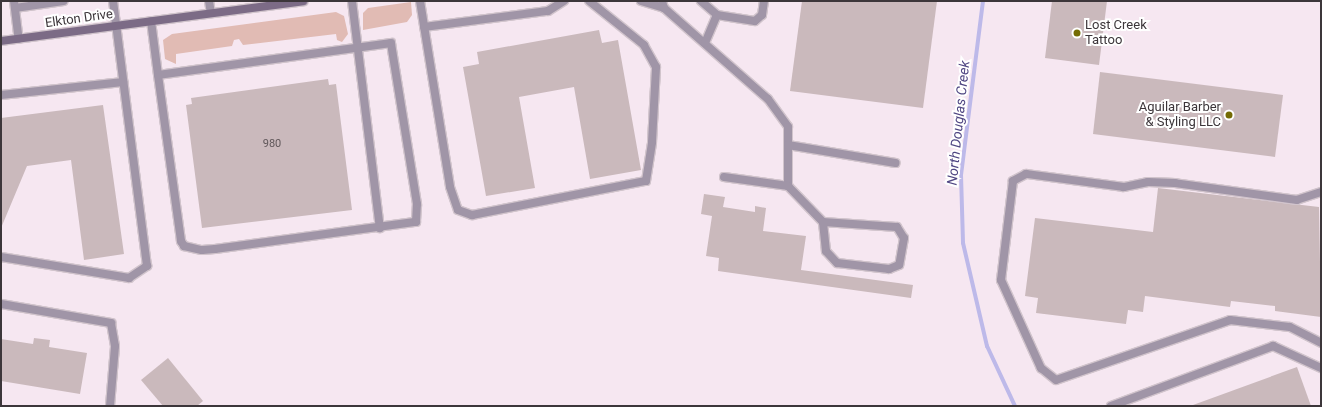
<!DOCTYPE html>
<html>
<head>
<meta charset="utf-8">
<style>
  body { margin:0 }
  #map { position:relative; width:1322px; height:407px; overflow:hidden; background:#f6e7f1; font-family:Roboto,sans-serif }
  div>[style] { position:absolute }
  .green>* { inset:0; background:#e1bbb4 }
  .stream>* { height:4px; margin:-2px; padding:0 2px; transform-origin:2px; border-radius:2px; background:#bdb9e9 }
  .building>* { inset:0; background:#cab9bc }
  .roads { filter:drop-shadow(1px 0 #d1c4cc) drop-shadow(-1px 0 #d1c4cc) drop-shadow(0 1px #d1c4cc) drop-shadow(0 -1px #d1c4cc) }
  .lane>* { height:8px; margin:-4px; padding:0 4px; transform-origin:4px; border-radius:4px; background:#a095a7 }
  .street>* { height:8px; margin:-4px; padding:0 4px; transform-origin:4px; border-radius:4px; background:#a095a7 }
  .secondary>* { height:8px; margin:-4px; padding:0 4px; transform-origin:4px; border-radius:4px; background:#7c6b86 }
  .dots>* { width:11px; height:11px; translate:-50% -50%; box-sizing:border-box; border:2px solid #fff; border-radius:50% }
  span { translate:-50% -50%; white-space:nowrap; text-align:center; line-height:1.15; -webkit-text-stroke:4px #fff; paint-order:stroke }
  .number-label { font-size:11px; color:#60575a }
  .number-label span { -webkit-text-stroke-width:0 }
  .street-label { font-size:13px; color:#3c363a }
  .poi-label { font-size:13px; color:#3c363a }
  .left { translate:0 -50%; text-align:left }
  .right { translate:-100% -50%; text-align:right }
  .water-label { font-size:14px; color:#504783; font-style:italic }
  .frame { position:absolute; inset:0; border:2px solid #3c363a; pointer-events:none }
</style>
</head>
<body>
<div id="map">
  <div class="green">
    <div style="clip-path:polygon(411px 2px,412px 15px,407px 22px,363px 30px,363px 13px,368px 8px)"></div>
    <div style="clip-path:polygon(336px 12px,344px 16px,348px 34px,342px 42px,337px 40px,336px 34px,243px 45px,239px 39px,234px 40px,232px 46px,176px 54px,176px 64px,165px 59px,163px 40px,172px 34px)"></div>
  </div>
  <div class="stream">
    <div style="left:983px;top:1px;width:175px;rotate:97.2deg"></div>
    <div style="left:961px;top:175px;width:68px;rotate:88.3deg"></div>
    <div style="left:963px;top:243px;width:106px;rotate:76.9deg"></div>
    <div style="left:987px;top:346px;width:66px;rotate:65deg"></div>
  </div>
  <div class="building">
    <div style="clip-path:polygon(802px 1px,937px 1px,923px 108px,790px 91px)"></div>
    <div style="clip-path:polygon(1052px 1px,1107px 1px,1099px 65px,1045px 58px)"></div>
    <div style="clip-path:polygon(599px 30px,602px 43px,618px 40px,641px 170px,590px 179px,574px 87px,519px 97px,535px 188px,486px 196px,463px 67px,479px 64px,477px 52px)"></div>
    <div style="clip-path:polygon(1100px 72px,1283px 95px,1275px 157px,1093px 134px)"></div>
    <div style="clip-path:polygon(328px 79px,329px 85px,336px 84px,352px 210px,202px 228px,186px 105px,192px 104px,191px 98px)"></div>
    <div style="clip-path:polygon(103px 105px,124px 254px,84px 260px,71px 160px,27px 166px,1px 228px,1px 118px)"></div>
    <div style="clip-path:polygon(1158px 188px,1319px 207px,1321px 317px,1275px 311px,1275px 306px,1231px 301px,1230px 307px,1145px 296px,1143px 312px,1128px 310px,1126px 324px,1036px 313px,1038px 298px,1025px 296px,1035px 218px,1153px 232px)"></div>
    <div style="clip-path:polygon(704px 194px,725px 197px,723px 207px,755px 212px,755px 206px,766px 208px,763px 231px,806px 236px,801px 270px,913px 285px,911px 298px,718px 271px,719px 258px,706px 256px,712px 216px,701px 214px)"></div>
    <div style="clip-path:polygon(34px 338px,50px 340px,49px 347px,87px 353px,80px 394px,1px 381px,1px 339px,33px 344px)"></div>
    <div style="clip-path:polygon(168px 358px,203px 401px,197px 406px,163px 406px,141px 380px)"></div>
    <div style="clip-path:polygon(1297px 367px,1311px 406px,1194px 406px,1193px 405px)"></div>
  </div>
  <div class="roads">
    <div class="lane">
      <div style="left:14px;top:1px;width:38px;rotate:83deg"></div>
      <div style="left:209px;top:1px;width:12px;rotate:81deg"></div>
      <div style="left:352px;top:1px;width:229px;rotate:83deg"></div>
      <div style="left:420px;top:1px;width:188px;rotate:80.8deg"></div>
      <div style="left:450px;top:187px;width:24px;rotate:71deg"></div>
      <div style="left:458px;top:210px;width:15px;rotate:20deg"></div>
      <div style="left:472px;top:215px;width:177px;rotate:-11.1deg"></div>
      <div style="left:646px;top:181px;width:39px;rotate:-81deg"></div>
      <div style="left:652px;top:142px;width:75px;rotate:-86.9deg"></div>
      <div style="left:656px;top:67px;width:25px;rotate:-119deg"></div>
      <div style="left:644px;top:45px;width:70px;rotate:-141.3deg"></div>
      <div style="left:641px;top:1px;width:24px;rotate:17deg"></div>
      <div style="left:664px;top:8px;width:7px;rotate:-106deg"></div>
      <div style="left:701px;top:1px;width:21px;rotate:41deg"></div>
      <div style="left:717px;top:15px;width:38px;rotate:9deg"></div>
      <div style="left:755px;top:21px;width:9px;rotate:-41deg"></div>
      <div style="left:762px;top:15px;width:14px;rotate:-82deg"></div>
      <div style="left:15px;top:8px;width:49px;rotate:-8.1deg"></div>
      <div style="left:664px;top:8px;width:138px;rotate:41.2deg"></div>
      <div style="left:768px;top:99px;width:34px;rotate:54deg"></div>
      <div style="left:788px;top:127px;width:59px;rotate:90deg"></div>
      <div style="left:788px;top:186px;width:50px;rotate:45.8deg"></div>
      <div style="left:823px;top:222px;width:74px;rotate:3.9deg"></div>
      <div style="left:897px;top:227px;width:13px;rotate:58deg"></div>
      <div style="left:904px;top:238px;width:27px;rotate:100deg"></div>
      <div style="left:899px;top:265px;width:11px;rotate:158deg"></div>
      <div style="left:889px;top:269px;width:52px;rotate:-173.4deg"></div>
      <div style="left:837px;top:263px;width:16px;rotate:-133deg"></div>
      <div style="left:826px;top:251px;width:29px;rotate:-96deg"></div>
      <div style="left:151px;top:21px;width:54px;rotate:82.6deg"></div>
      <div style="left:158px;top:75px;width:168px;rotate:82.1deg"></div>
      <div style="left:181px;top:241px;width:6px;rotate:59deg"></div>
      <div style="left:184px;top:246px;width:18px;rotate:13deg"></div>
      <div style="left:202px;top:250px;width:13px;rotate:-4deg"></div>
      <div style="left:215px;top:249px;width:203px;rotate:-7.7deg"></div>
      <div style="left:416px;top:222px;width:18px;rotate:-87deg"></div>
      <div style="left:417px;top:204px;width:163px;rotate:-99.2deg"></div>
      <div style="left:391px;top:43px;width:235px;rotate:172.2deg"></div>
      <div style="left:424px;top:27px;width:125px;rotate:-7.4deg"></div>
      <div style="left:548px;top:11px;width:19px;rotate:-32deg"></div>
      <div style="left:705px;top:43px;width:30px;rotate:-67deg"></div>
      <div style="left:1px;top:95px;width:123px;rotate:-6.1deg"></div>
      <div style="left:788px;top:145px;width:109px;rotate:9.5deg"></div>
      <div style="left:724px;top:177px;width:65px;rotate:8deg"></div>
      <div style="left:1321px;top:192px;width:25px;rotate:162deg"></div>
      <div style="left:1297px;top:200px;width:123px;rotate:-172.1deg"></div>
      <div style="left:1175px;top:183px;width:27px;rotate:-178deg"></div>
      <div style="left:1148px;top:182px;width:25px;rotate:168deg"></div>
      <div style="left:1124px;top:187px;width:99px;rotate:-172.4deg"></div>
      <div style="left:1026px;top:174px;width:15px;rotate:152deg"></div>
      <div style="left:1013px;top:181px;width:100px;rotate:96.9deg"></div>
      <div style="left:1001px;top:280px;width:97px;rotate:65.6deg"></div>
      <div style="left:1041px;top:368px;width:19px;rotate:39deg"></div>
      <div style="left:1056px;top:380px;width:184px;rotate:-19deg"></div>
      <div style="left:1230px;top:320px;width:60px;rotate:6.7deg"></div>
      <div style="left:1290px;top:327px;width:35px;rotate:27deg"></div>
      <div style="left:1px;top:257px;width:130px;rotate:9.3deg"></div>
      <div style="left:129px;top:278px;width:22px;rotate:-34deg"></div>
      <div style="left:147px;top:266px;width:267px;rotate:-97.3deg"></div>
      <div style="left:110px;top:406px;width:60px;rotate:-85.2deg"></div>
      <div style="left:115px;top:346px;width:23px;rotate:-100deg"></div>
      <div style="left:1111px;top:406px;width:173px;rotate:-20.3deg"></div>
      <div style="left:1273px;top:346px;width:53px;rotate:24.6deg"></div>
    </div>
    <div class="street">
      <div style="left:1px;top:304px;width:112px;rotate:9.8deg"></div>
    </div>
    <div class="secondary">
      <div style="left:1px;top:41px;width:305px;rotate:-7.5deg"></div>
    </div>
  </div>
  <div class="dots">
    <div style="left:1077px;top:33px;background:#746b04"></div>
    <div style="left:1229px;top:115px;background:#746b04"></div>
  </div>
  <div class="number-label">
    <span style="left:272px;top:144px">980</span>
  </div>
  <div class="street-label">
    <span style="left:79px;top:19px;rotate:-8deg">Elkton Drive</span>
  </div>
  <div class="poi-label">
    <span class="left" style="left:1085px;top:33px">Lost Creek<br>Tattoo</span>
    <span class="right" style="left:1221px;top:115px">Aguilar Barber<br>&amp; Styling LLC</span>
  </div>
  <div class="water-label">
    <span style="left:958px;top:123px;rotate:-84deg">North Douglas Creek</span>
  </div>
  <div class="frame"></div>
</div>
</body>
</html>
